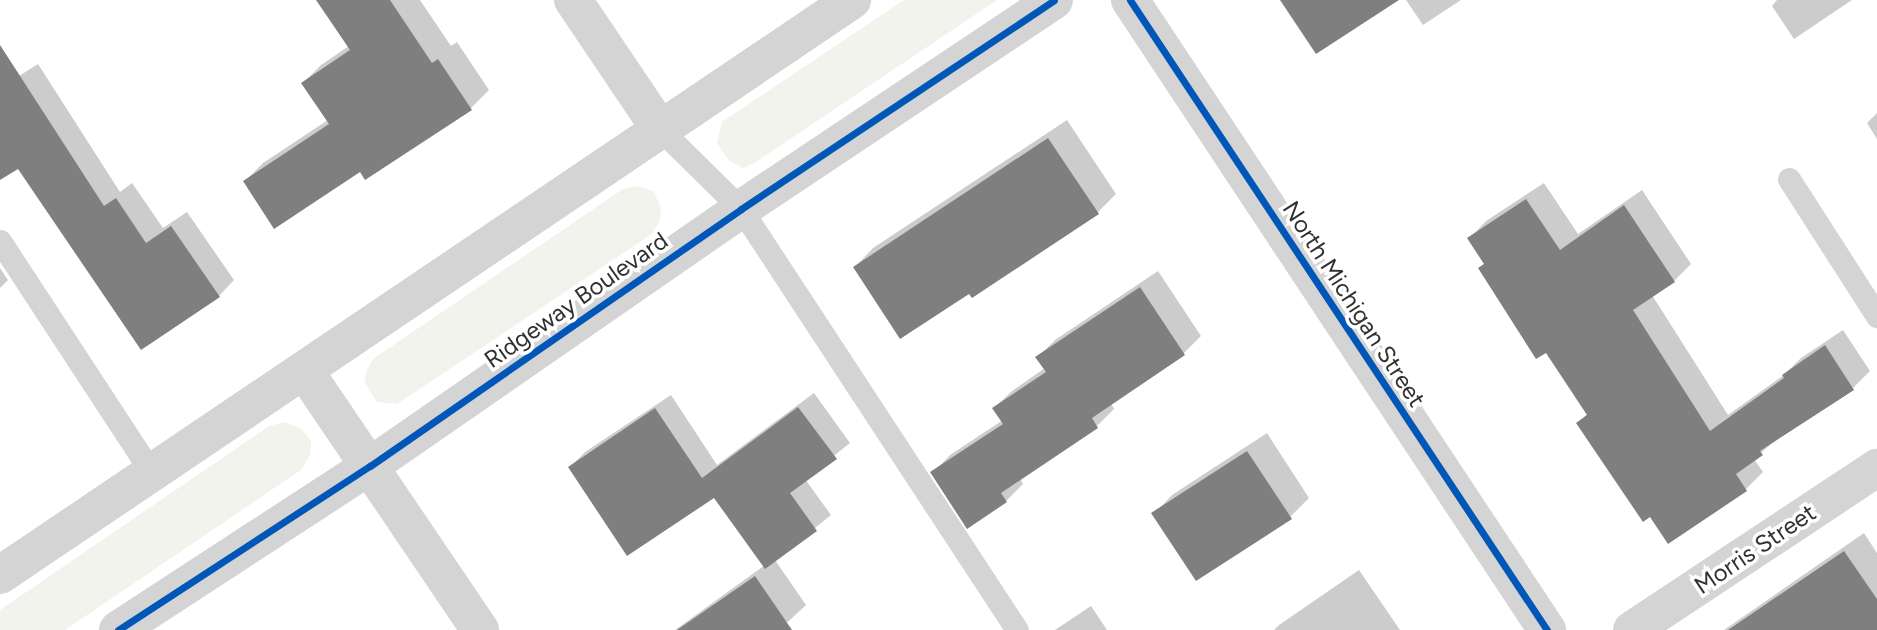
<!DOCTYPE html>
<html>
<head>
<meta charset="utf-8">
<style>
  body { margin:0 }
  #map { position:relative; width:1877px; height:630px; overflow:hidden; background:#fff; font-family:Figtree,sans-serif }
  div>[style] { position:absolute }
  .green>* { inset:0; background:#f1f3ec }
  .shadow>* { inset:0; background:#0003 }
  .building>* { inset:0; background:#7f7f7f }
  .lane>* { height:23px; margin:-11.5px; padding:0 11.5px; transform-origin:11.5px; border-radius:11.5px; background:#d4d4d4 }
  .street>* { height:38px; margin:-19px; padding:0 19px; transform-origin:19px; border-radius:19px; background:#d4d4d4 }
  .cycleway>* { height:7px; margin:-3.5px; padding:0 3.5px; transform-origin:3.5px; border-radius:3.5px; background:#0057b8 }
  span { translate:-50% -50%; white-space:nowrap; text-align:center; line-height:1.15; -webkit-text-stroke:7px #fff; paint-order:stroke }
  .street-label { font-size:24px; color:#303030 }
</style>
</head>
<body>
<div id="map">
  <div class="green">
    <div style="clip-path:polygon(904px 0,997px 0,756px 162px,743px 168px,729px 161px,717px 143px,722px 122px)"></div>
    <div style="clip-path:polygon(638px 186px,653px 191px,661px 207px,660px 220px,652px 234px,397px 404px,377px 402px,365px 383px,366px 372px,373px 359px,623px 189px)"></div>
    <div style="clip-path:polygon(285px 422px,302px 429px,311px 441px,310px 455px,301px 470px,65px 630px,0 630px,0 610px,269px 426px)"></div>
  </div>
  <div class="shadow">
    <div style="clip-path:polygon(318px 0,420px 0,451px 46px,457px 42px,489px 90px,471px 108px,366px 178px,360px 169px,245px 181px,263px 163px,328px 120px,303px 83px,321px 65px,349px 46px)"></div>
    <div style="clip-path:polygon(1406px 0,1461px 0,1423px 25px)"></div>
    <div style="clip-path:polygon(1777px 0,1852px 0,1794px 39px,1772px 6px)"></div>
    <div style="clip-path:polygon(38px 64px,120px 192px,132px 183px,163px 228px,187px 212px,234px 280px,219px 296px,18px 166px,0 178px,0 88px)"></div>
    <div style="clip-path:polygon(1877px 113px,1877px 139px,1867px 123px)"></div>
    <div style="clip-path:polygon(1067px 120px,1116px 194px,1097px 213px,970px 291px,855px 267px,873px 248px)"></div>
    <div style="clip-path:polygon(1544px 183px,1578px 234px,1642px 190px,1691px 264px,1674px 281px,1652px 295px,1728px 415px,1784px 375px,1801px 358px,1843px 330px,1870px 371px,1853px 388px,1779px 437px,1754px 459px,1763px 472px,1746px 489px,1651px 515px,1578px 424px,1588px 413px,1469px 239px,1486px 221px)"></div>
    <div style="clip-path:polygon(0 268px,8px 280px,0 288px)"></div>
    <div style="clip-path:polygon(1158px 271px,1201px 336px,1184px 353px,1111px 403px,1114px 409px,1097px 426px,1020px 478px,1023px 484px,1006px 501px,933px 473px,950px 455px,1003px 420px,994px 408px,1012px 391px,1045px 368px,1038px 357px,1055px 340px)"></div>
    <div style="clip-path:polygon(814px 393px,850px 443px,805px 479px,831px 515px,775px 560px,806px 605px,779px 630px,675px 630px,765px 565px,715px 495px,570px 467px,585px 452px,671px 395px,717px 465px)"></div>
    <div style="clip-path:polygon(1267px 433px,1309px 498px,1290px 517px,1154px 514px,1172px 495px)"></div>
    <div style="clip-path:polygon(1864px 533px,1877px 553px,1877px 630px,1724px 630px)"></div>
    <div style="clip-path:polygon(1359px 570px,1400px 630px,1274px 630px,1279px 625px)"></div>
    <div style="clip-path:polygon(1091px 606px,1107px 630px,1055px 630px)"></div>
  </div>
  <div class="building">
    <div style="clip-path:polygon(316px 0,390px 0,432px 63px,438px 59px,472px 110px,365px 180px,360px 172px,274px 229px,243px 181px,329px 124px,301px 83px,350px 50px)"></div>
    <div style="clip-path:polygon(1280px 0,1399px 0,1316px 54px)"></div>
    <div style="clip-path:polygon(0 45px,104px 206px,116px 198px,146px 243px,171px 226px,220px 297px,141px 350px,18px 169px,0 180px)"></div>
    <div style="clip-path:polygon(1048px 138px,1099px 214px,972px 298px,969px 294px,900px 339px,853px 267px)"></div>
    <div style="clip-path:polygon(1526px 199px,1560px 250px,1624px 205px,1675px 282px,1633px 310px,1710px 431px,1784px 378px,1782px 375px,1825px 345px,1854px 390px,1760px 451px,1763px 455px,1736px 474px,1747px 491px,1668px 544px,1650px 517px,1643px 522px,1576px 423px,1587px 415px,1546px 353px,1536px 359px,1478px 268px,1484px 264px,1467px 238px)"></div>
    <div style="clip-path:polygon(1140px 287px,1185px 355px,1092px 418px,1098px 428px,1001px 493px,1007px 502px,967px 529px,930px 472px,1003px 424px,992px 408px,1046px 372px,1035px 357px)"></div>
    <div style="clip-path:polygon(798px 407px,837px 459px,790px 493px,817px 531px,765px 569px,714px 498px,627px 556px,568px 467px,655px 408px,702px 478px)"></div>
    <div style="clip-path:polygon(1247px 451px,1292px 519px,1196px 581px,1151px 513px)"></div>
    <div style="clip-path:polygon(1844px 551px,1877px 599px,1877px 630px,1728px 630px)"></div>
    <div style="clip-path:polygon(755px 576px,792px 630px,677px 630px)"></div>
  </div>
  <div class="lane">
    <div style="left:660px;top:129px;width:114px;rotate:44.6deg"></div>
    <div style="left:741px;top:209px;width:503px;rotate:56.75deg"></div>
    <div style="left:1789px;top:179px;width:163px;rotate:57.3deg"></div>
    <div style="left:0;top:241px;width:277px;rotate:56.8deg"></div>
  </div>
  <div class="street">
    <div style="left:573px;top:0;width:156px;rotate:56deg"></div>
    <div style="left:1130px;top:0;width:756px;rotate:56.5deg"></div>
    <div style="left:304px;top:370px;width:314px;rotate:55.9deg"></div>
    <div style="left:0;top:575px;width:1028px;rotate:-34.01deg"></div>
    <div style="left:118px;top:630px;width:301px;rotate:-33.1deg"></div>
    <div style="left:370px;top:466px;width:451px;rotate:-34.7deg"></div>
    <div style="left:741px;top:209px;width:376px;rotate:-33.7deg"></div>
    <div style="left:1632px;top:630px;width:294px;rotate:-33.5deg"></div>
  </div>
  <div class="cycleway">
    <div style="left:1130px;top:0;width:756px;rotate:56.5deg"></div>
    <div style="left:118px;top:630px;width:301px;rotate:-33.1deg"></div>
    <div style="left:370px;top:466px;width:451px;rotate:-34.7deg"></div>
    <div style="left:741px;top:209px;width:376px;rotate:-33.7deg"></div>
  </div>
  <div class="street-label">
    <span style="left:576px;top:300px;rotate:-35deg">Ridgeway Boulevard</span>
    <span style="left:1354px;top:304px;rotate:57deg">North Michigan Street</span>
    <span style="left:1755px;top:549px;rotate:-34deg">Morris Street</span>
  </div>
</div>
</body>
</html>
